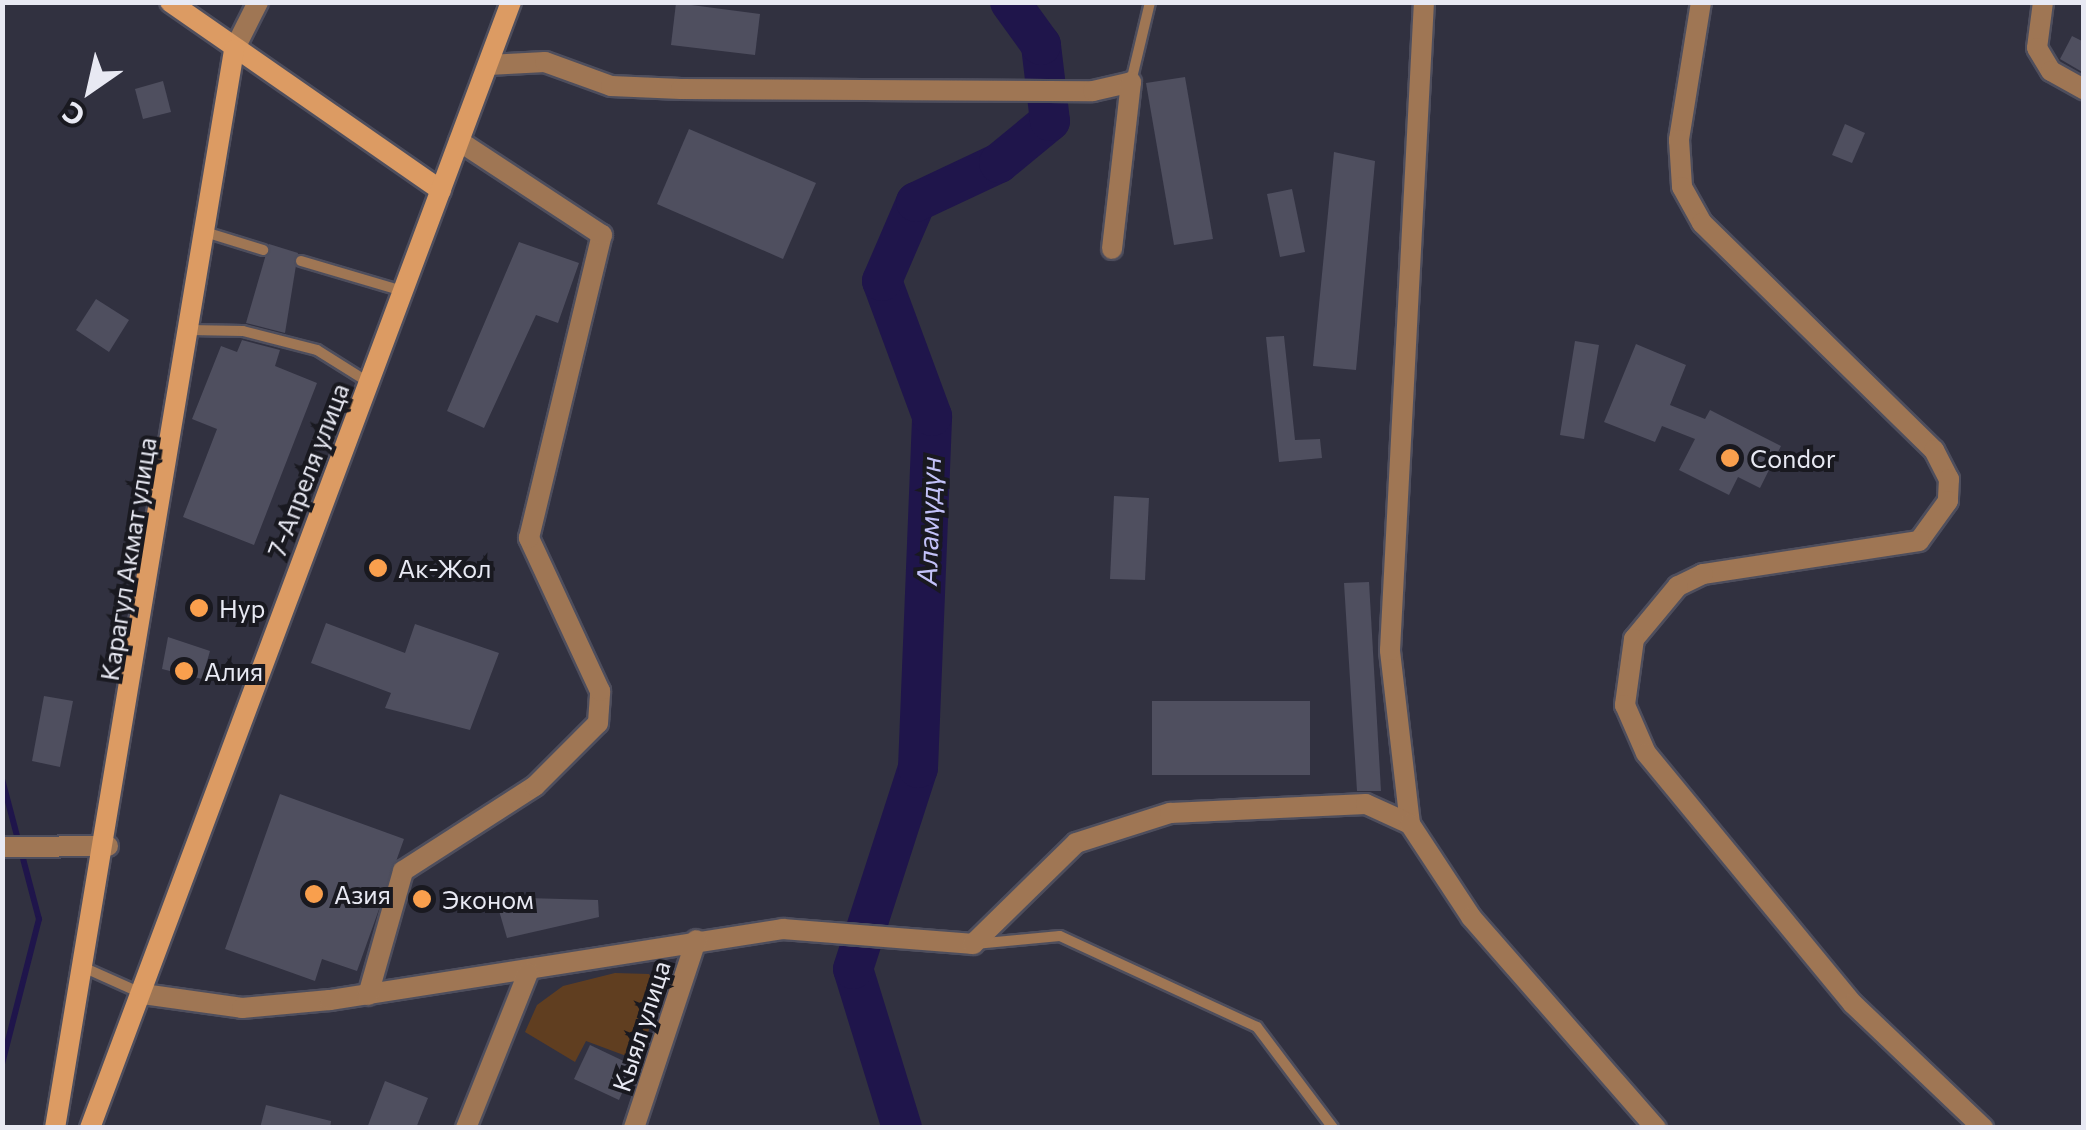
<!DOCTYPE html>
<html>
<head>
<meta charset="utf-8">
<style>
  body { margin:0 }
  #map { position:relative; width:2086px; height:1130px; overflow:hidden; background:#313140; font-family:Commissioner,sans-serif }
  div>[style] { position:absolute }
  .green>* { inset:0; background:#603e20 }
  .stream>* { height:6px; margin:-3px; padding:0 3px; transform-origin:3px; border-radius:3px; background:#1f154b }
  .river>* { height:40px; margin:-20px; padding:0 20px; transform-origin:20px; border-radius:20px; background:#1f154b }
  .building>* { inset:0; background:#4f4f5f }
  .roads { filter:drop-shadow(2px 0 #4e4e5d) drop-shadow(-2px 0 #4e4e5d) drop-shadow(0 2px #4e4e5d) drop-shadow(0 -2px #4e4e5d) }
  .lane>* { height:10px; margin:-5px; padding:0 5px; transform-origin:5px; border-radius:5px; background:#9f7654 }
  .street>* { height:20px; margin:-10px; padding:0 10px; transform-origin:10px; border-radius:10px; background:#9f7654 }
  .secondary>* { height:20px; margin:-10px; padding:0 10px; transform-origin:10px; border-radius:10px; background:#dc9b63 }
  .dots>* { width:28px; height:28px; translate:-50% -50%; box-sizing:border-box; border:5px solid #191920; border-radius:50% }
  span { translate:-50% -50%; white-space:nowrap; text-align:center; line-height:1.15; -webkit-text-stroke:8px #191920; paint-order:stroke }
  .poi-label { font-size:25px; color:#e8e9f3 }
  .left { translate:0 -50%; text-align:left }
  .street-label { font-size:25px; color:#e8e9f3 }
  .water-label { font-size:28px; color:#c3c2f8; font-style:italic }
  .frame { position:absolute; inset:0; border:5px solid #e8e9f3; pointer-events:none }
  .north { position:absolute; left:40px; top:40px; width:100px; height:100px; -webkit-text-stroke:8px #191920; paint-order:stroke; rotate:214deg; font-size:28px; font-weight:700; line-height:40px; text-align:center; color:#e8e9f3 }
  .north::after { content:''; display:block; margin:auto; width:35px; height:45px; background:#e8e9f3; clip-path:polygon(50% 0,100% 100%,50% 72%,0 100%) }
</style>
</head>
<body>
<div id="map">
  <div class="green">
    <div style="clip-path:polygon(615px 973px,649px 974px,662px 997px,637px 1060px,586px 1041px,575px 1062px,525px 1032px,537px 1005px,563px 986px)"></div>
  </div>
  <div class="stream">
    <div style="left:2px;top:779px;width:145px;rotate:75.2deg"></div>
    <div style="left:39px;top:919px;width:150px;rotate:104.3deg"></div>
  </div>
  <div class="river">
    <div style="left:902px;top:1128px;width:166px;rotate:-107.1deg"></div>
    <div style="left:853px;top:969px;width:211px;rotate:-72.1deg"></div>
    <div style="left:918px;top:768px;width:352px;rotate:-87.7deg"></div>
    <div style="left:932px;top:416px;width:144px;rotate:-110.3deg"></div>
    <div style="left:882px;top:281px;width:86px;rotate:-66.7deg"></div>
    <div style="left:916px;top:202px;width:92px;rotate:-25.2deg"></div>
    <div style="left:999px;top:163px;width:66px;rotate:-39.5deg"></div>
    <div style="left:1050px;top:121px;width:77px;rotate:-96.8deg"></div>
    <div style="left:1041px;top:45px;width:53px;rotate:-125.8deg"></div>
  </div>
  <div class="building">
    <div style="clip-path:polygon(676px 3px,760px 14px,755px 55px,671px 45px)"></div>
    <div style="clip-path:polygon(2072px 36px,2084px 42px,2084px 73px,2060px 59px)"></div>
    <div style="clip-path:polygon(1185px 77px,1213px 239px,1174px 245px,1146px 83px)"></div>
    <div style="clip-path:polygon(163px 81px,171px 112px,143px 119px,135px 89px)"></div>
    <div style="clip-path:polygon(1845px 124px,1865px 133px,1852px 163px,1832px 155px)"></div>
    <div style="clip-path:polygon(689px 129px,816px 183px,783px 259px,657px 204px)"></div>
    <div style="clip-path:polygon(1334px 152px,1375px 161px,1356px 370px,1313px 366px)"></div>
    <div style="clip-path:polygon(1292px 189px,1305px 252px,1280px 257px,1267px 194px)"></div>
    <div style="clip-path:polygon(519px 242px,579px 263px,558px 323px,536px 315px,484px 428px,447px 411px)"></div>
    <div style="clip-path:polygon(269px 244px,298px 253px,285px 333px,246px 323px)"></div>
    <div style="clip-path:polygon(96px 299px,129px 320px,109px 352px,76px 330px)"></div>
    <div style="clip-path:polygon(1284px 336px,1295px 440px,1320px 439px,1322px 458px,1279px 462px,1266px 337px)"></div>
    <div style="clip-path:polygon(242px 340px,280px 350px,275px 366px,317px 383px,254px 545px,183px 517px,217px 429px,192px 419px,221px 346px,237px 352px)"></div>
    <div style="clip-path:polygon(1575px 341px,1599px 345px,1584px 439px,1560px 435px)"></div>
    <div style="clip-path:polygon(1636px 344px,1686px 365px,1670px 405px,1705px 419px,1710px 410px,1781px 446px,1760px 488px,1738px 477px,1729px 495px,1679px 470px,1695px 439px,1662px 426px,1655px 442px,1604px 422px)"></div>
    <div style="clip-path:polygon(1114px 496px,1149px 498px,1145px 580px,1110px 579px)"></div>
    <div style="clip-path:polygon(1369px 582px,1381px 791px,1357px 791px,1344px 583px)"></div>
    <div style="clip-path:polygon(326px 623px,405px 653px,415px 624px,499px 653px,470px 730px,385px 708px,391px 693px,311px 663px)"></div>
    <div style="clip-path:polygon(168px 637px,210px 651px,202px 679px,162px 669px)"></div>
    <div style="clip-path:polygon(44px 696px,73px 701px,60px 767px,32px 761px)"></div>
    <div style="clip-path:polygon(1152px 701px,1310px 701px,1310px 775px,1152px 775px)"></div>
    <div style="clip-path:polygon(280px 794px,404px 839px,357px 971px,322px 959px,315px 981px,225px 949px)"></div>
    <div style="clip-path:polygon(495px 897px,598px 900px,599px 917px,507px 938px)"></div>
    <div style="clip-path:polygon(590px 1045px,634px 1066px,619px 1100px,574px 1079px)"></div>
    <div style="clip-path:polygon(385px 1081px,428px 1098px,416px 1128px,367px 1128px)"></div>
    <div style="clip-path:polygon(266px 1105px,331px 1121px,330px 1128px,260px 1128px)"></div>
  </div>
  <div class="roads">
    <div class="lane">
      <div style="left:1131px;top:82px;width:82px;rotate:-76.6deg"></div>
      <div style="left:205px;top:232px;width:61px;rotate:17.2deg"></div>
      <div style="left:301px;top:261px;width:106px;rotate:16.4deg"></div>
      <div style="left:190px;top:330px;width:53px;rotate:1.1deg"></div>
      <div style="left:243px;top:331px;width:76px;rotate:14.4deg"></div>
      <div style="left:317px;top:350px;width:60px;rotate:32.1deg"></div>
      <div style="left:975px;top:944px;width:85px;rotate:-5.4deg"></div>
      <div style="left:1060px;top:936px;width:217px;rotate:24.8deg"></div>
      <div style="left:1257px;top:1027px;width:126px;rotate:53deg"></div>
      <div style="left:85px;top:968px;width:64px;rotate:24.1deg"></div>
    </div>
    <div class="street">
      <div style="left:1701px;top:2px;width:140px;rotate:99.1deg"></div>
      <div style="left:1679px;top:140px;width:47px;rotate:86.3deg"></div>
      <div style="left:1682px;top:187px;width:41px;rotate:60.9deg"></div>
      <div style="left:1702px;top:223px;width:325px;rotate:44.4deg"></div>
      <div style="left:1934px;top:450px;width:33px;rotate:63deg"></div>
      <div style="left:1949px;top:479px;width:22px;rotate:93deg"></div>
      <div style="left:1948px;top:501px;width:49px;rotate:125.9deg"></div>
      <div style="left:1919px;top:541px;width:219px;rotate:171.3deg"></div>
      <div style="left:1703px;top:574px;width:28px;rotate:154deg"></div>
      <div style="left:1678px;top:586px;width:69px;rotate:129.7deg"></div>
      <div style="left:1634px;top:639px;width:67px;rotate:97.8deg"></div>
      <div style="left:1625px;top:705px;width:52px;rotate:66.4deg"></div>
      <div style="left:1646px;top:753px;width:325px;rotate:50.5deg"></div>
      <div style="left:1853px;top:1004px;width:180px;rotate:43.6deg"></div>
      <div style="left:2043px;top:2px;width:46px;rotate:97.4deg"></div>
      <div style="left:2037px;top:48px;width:27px;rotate:59deg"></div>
      <div style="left:2051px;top:71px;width:38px;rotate:29deg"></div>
      <div style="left:234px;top:50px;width:54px;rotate:-63.4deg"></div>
      <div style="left:488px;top:65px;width:57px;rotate:-3deg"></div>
      <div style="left:545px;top:62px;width:70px;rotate:20deg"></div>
      <div style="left:611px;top:86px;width:70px;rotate:2.5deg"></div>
      <div style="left:681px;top:89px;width:412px;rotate:0.3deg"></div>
      <div style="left:1093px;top:91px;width:39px;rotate:-13deg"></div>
      <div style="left:1131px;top:82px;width:168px;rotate:96.5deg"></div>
      <div style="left:1410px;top:824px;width:175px;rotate:-96.6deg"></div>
      <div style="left:1390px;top:650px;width:649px;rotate:-87deg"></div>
      <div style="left:2px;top:847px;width:106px;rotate:-0.5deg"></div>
      <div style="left:143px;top:994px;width:100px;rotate:8deg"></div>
      <div style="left:242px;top:1008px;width:88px;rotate:-5.2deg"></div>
      <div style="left:330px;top:1000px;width:459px;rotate:-8.9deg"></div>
      <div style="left:783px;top:929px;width:191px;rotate:4.5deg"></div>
      <div style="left:973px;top:944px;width:144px;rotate:-44.4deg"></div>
      <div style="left:1076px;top:843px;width:99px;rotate:-17.7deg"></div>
      <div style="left:1170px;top:813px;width:196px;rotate:-2.6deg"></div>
      <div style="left:1366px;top:804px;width:48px;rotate:24.4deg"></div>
      <div style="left:1410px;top:824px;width:111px;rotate:56.7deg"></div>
      <div style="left:1471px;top:917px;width:281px;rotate:48.8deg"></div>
      <div style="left:368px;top:995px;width:129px;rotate:-74.2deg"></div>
      <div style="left:403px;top:871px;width:157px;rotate:-32.8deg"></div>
      <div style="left:535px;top:786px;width:89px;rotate:-45deg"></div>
      <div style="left:598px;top:723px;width:32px;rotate:-86deg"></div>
      <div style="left:600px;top:691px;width:169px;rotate:-114.9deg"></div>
      <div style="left:529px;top:538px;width:312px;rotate:-76.5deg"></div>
      <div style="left:602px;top:235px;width:171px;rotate:-146.7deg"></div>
      <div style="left:466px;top:1128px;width:167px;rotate:-68.2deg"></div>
      <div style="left:634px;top:1128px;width:198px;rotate:-71.7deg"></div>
    </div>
    <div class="secondary">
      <div style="left:170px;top:2px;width:330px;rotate:34.8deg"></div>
      <div style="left:55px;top:1128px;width:1093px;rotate:-80.57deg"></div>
      <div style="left:90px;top:1128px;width:1202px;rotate:-69.5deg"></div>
    </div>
  </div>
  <div class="dots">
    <div style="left:1730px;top:458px;background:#f99f4d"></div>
    <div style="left:378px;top:568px;background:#f99f4d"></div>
    <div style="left:199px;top:608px;background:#f99f4d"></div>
    <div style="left:184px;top:671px;background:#f99f4d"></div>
    <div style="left:314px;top:894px;background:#f99f4d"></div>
    <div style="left:422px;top:899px;background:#f99f4d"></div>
  </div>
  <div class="poi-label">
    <span class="left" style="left:1750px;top:458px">Condor</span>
    <span class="left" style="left:398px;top:568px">Ак-Жол</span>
    <span class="left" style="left:219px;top:608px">Нур</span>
    <span class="left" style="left:204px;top:671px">Алия</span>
    <span class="left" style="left:334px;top:894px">Азия</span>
    <span class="left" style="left:442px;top:899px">Эконом</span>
  </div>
  <div class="street-label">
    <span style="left:308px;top:470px;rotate:-69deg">7-Апреля улица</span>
    <span style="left:128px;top:559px;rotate:-81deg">Карагул Акмат улица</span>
    <span style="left:641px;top:1026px;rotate:-72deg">Кыял улица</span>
  </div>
  <div class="water-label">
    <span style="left:928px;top:521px;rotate:-88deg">Аламүдүн</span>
  </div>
  <div class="frame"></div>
  <div class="north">С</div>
</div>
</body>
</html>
